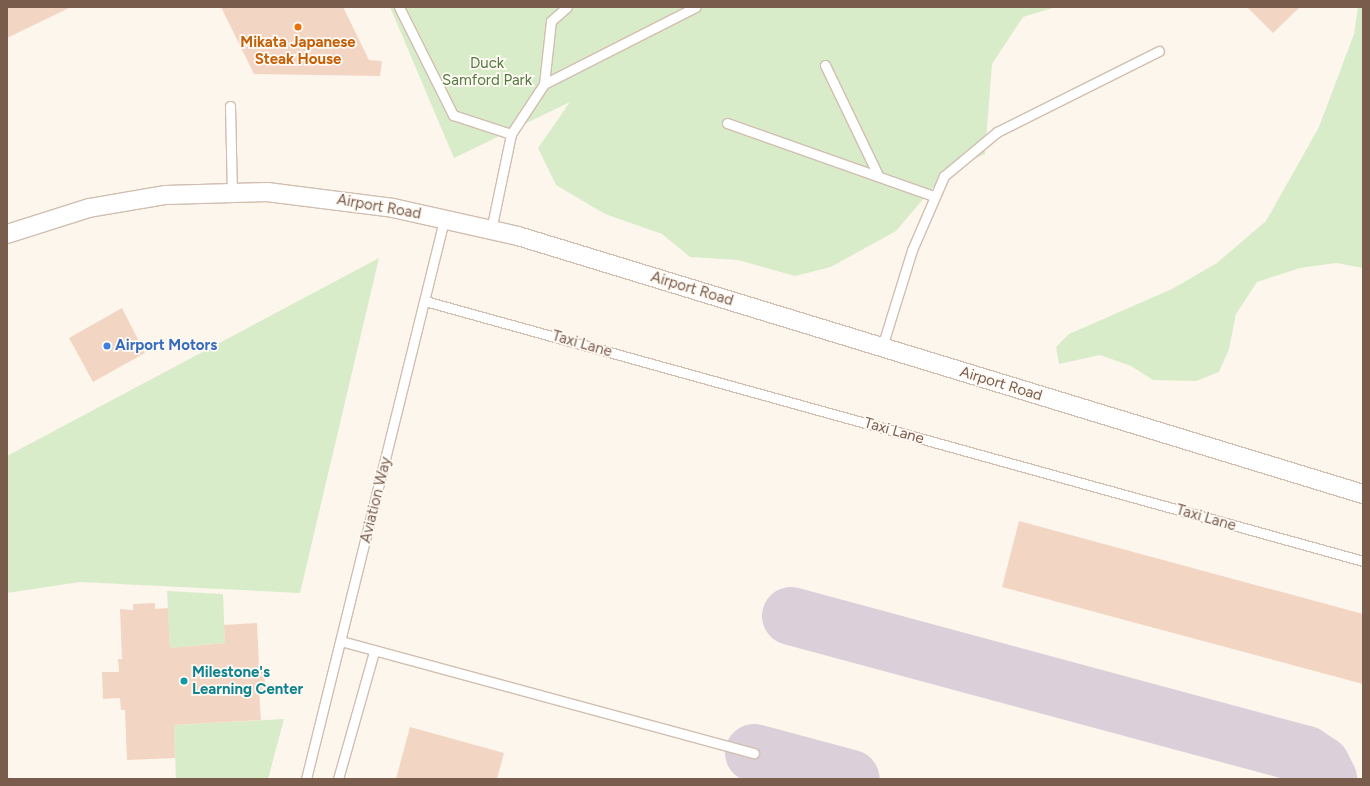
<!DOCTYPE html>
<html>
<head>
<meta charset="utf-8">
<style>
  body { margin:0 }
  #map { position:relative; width:1370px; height:786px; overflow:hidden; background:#fdf6ec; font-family:Figtree,sans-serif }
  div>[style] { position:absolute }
  .green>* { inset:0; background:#d8ecc9 }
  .taxiway>* { height:58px; margin:-29px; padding:0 29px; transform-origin:29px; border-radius:29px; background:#dbcfda }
  .building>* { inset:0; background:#f3d5c3 }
  .roads { filter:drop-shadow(1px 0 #d1beb0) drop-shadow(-1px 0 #d1beb0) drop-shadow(0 1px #d1beb0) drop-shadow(0 -1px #d1beb0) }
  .service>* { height:9px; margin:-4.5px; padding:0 4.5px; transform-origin:4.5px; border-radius:4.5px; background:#fff }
  .minor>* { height:18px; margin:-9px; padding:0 9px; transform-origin:9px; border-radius:9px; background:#fff }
  .dots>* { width:11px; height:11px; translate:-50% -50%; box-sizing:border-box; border:2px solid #fffaf3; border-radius:50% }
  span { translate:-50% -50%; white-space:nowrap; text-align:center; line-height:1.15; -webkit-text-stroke:3.5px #fffaf3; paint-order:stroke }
  .food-label { font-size:15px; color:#c56008; font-weight:700 }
  .park-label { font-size:15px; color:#537a41 }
  .street-label { font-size:15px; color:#7a5c4d }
  .shop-label { font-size:15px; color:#366cbe; font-weight:700 }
  .left { translate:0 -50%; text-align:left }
  .culture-label { font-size:15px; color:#0d838f; font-weight:700 }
  .frame { position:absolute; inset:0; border:8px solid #7a5c4d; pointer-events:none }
</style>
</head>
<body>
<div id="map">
  <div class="green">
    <div style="clip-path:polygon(390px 7px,1056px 7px,1023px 17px,992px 64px,985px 154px,947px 171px,896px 231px,831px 267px,795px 276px,738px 260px,690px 257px,662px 234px,605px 214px,556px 185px,538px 148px,570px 102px,454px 158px)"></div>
    <div style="clip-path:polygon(1358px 7px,1363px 7px,1363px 268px,1336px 263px,1300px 268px,1257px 282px,1236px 314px,1229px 349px,1219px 372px,1196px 381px,1153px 380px,1131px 366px,1100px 355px,1059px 364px,1056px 347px,1069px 334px,1172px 289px,1217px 263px,1266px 221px,1319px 127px,1354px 34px)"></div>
    <div style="clip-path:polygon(379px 258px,300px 593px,80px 582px,7px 593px,7px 456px)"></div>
    <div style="clip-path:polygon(167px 591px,223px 594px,225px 643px,170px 648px)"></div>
    <div style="clip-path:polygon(284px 719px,268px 779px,176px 779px,174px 725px)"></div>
  </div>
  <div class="taxiway">
    <div style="left:791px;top:616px;width:533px;rotate:15.1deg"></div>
    <div style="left:1306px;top:755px;width:18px;rotate:34deg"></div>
    <div style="left:1321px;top:765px;width:16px;rotate:63deg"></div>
    <div style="left:754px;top:753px;width:100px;rotate:15deg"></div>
  </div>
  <div class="building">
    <div style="clip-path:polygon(7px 7px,71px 7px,7px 38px)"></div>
    <div style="clip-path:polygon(221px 7px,343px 7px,369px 60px,382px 61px,380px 76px,254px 74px)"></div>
    <div style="clip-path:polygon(1247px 7px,1300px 7px,1273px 33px)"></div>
    <div style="clip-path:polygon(122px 308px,145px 353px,93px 382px,69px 338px)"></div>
    <div style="clip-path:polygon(1019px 521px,1363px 614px,1363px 684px,1002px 587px)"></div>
    <div style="clip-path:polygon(155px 603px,155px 609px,168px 608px,170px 648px,225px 643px,224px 625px,257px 623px,259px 667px,264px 667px,265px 690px,259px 690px,261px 720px,174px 725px,175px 758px,127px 760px,125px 710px,121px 710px,120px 698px,103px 699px,102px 672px,119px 672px,118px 659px,122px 659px,120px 609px,133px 610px,133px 604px)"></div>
    <div style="clip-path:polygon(410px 727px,504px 753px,497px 779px,396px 779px)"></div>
  </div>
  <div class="roads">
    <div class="service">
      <div style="left:399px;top:7px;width:121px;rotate:63.4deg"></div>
      <div style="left:453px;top:115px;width:61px;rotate:18.1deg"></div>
      <div style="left:825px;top:65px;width:122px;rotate:64.3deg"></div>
      <div style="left:544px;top:84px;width:170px;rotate:-26.9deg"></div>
      <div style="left:230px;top:106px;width:87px;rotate:88.7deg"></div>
      <div style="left:727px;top:123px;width:219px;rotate:19.5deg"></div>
      <div style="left:491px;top:230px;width:98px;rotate:-78.2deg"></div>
      <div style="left:511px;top:134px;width:60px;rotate:-56.6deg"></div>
      <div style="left:544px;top:84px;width:63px;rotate:-83.7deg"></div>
      <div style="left:551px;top:21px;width:21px;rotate:-41deg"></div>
      <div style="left:425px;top:301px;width:973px;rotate:15.49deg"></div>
      <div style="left:882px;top:347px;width:102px;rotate:-72.8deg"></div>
      <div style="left:912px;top:250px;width:81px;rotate:-66.6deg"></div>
      <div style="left:944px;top:176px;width:69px;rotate:-39.7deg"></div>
      <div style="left:997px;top:132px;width:181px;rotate:-26.6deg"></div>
      <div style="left:341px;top:641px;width:428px;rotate:15.2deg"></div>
      <div style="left:306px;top:779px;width:576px;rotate:-76.13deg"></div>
      <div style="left:338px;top:779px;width:132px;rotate:-74.2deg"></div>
    </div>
    <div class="minor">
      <div style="left:7px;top:234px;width:86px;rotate:-17.6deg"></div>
      <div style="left:89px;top:208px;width:78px;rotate:-9.6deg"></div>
      <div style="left:166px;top:195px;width:101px;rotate:-1.7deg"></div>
      <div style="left:267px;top:192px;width:127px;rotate:7.2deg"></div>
      <div style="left:393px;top:208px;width:128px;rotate:12.6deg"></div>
      <div style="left:518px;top:236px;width:884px;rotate:16.98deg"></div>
    </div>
  </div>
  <div class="dots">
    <div style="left:298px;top:27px;background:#e8710a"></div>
    <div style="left:107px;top:346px;background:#3f7fe0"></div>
    <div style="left:184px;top:681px;background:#0f9aa8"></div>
  </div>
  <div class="food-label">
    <span style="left:298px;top:51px">Mikata Japanese<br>Steak House</span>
  </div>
  <div class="park-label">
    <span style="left:487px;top:72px">Duck<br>Samford Park</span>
  </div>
  <div class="street-label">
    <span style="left:379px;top:207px;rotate:10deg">Airport Road</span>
    <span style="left:692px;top:289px;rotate:17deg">Airport Road</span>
    <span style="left:582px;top:344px;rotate:16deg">Taxi Lane</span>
    <span style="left:1001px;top:384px;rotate:17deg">Airport Road</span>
    <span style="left:894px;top:431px;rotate:16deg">Taxi Lane</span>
    <span style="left:376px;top:500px;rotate:-76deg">Aviation Way</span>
    <span style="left:1206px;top:518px;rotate:16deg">Taxi Lane</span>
  </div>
  <div class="shop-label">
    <span class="left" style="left:115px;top:346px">Airport Motors</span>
  </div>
  <div class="culture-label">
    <span class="left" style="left:192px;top:681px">Milestone's<br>Learning Center</span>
  </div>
  <div class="frame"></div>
</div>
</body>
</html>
